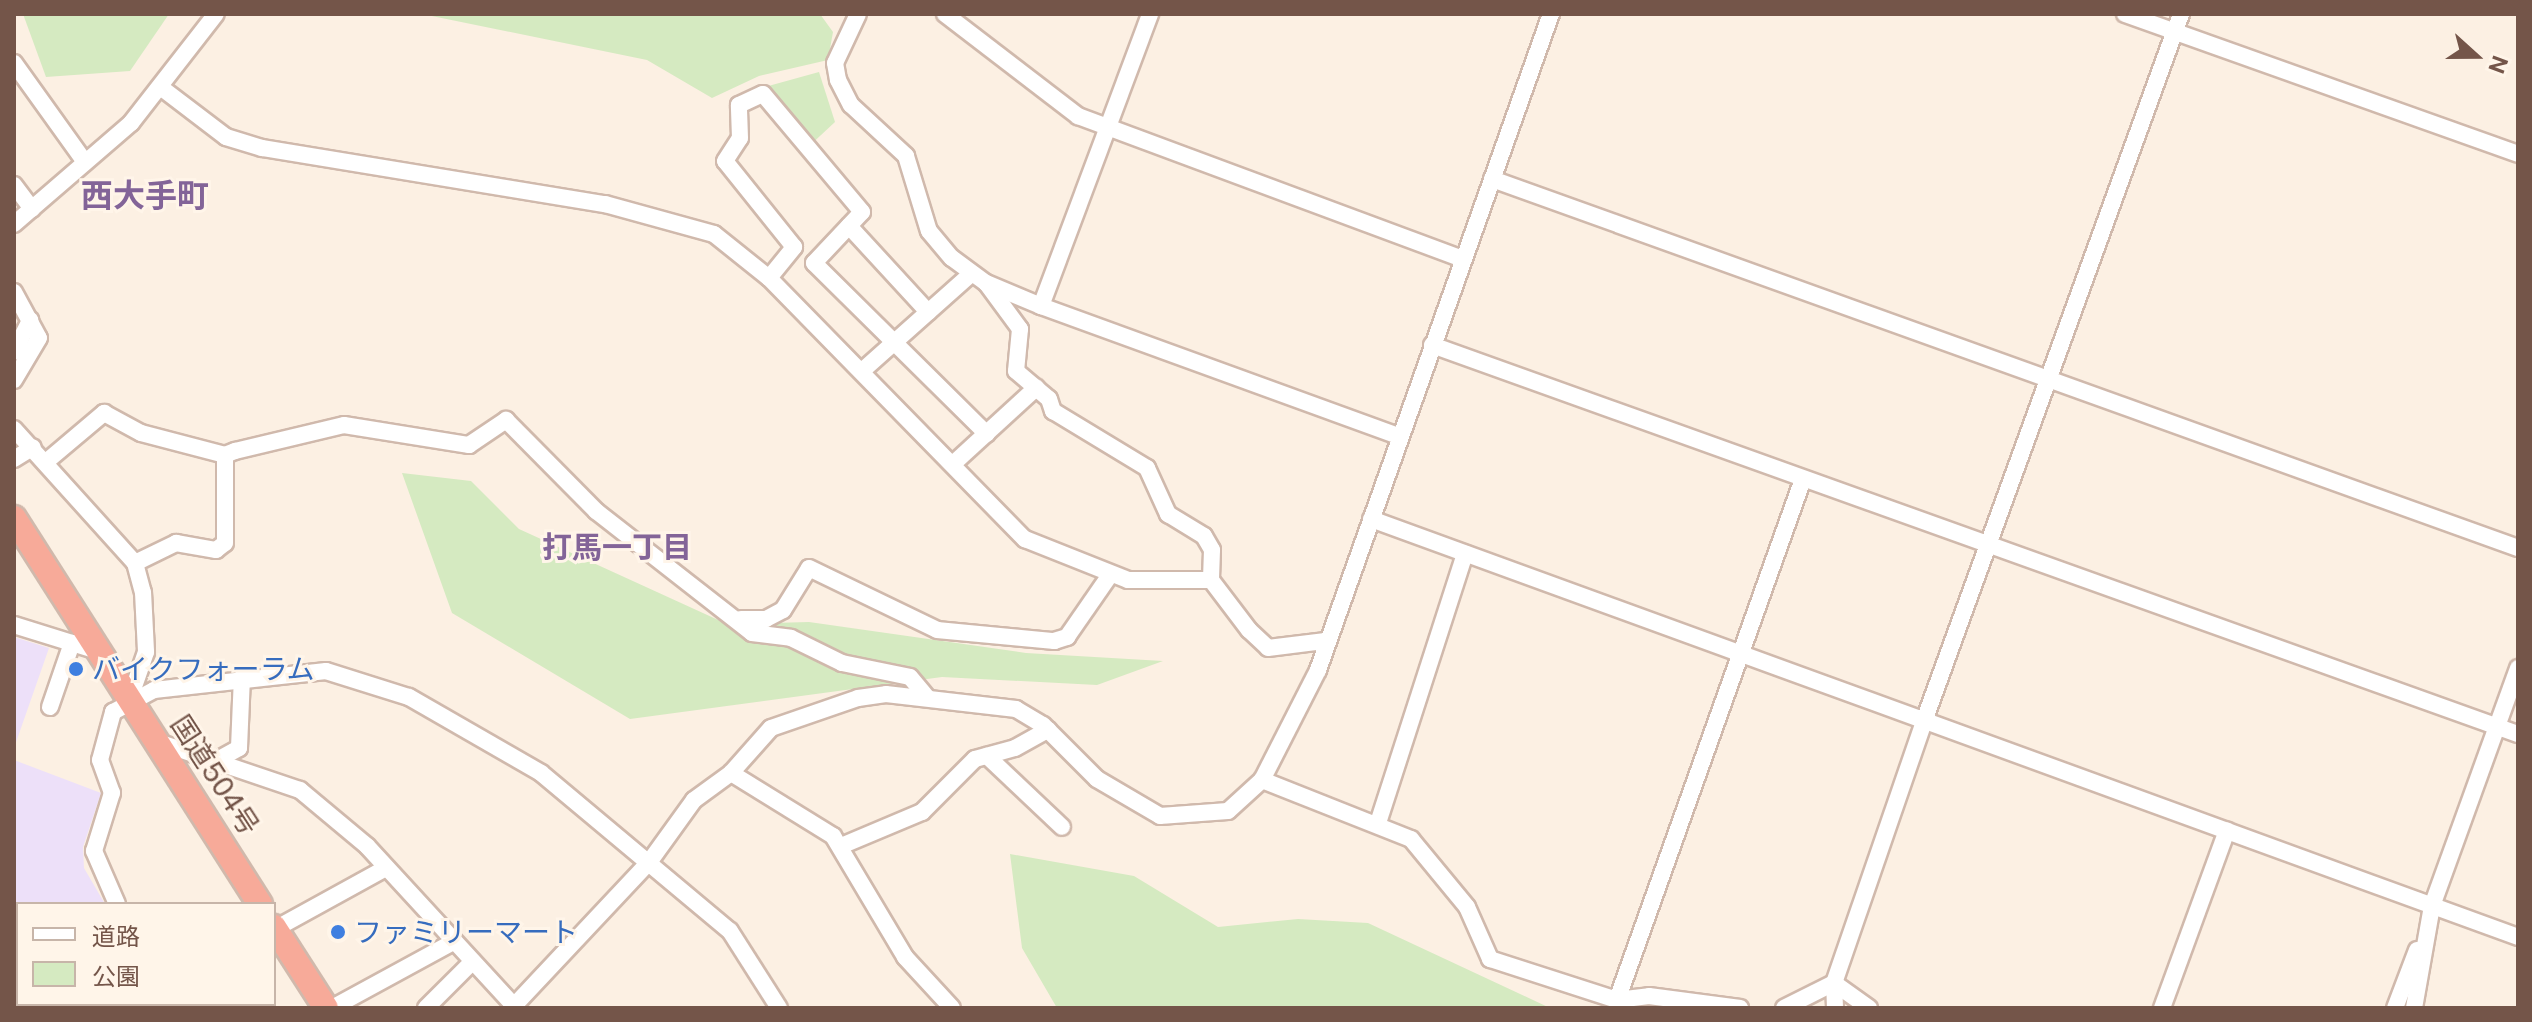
<!DOCTYPE html>
<html>
<head>
<meta charset="utf-8">
<style>
  body { margin:0 }
  #map { position:relative; width:2532px; height:1022px; overflow:hidden; background:#fcf0e3; font-family:"Public Sans","Noto Sans JP",sans-serif }
  div>[style] { position:absolute }
  .education>* { inset:0; background:#ede0f9 }
  .green>* { inset:0; background:#d5eac1 }
  .roads { filter:drop-shadow(2px 0 #d0b9ac) drop-shadow(-2px 0 #d0b9ac) drop-shadow(0 2px #d0b9ac) drop-shadow(0 -2px #d0b9ac) }
  .minor>* { height:16px; margin:-8px; padding:0 8px; transform-origin:8px; border-radius:8px; background:#fff }
  .highway>* { height:24px; margin:-12px; padding:0 12px; transform-origin:12px; border-radius:12px; background:#f7aa99 }
  .dots>* { width:22px; height:22px; translate:-50% -50%; box-sizing:border-box; border:4px solid #fff5e9; border-radius:50% }
  span { translate:-50% -50%; white-space:nowrap; text-align:center; line-height:1.15; -webkit-text-stroke:6px #fff5e9; paint-order:stroke }
  .shop-label { font-size:28px; color:#366cbe }
  .left { translate:0 -50%; text-align:left }
  .street-label { font-size:28px; color:#745549 }
  .neighbourhood-label { font-size:30px; color:#836498; font-weight:700 }
  .quarter-label { font-size:32px; color:#836498; font-weight:700 }
  .frame { position:absolute; inset:0; border:16px solid #745549; pointer-events:none }
  .legend { position:absolute; left:16px; top:902px; width:260px; height:104px; box-sizing:border-box; background:#fff5e9; border:2px solid #c7b5a9; margin:0; padding:10px 14px; list-style:none; font-size:24px; color:#745549 }
  .legend li { display:flex; align-items:center; gap:16px; height:40px }
  .legend b { width:40px; border:2px solid #c7b5a9 }
  .north { position:absolute; left:2436px; top:16px; width:80px; height:80px; -webkit-text-stroke:6px #fff5e9; paint-order:stroke; rotate:111deg; font-size:22px; font-weight:700; line-height:32px; text-align:center; color:#745549 }
  .north::after { content:''; display:block; margin:auto; width:28px; height:36px; background:#745549; clip-path:polygon(50% 0,100% 100%,50% 72%,0 100%) }
</style>
</head>
<body>
<div id="map">
  <div class="education">
    <div style="clip-path:polygon(14px 637px,49px 648px,14px 748px)"></div>
    <div style="clip-path:polygon(14px 760px,101px 793px,83px 847px,84px 868px,105px 904px,18px 904px,18px 1004px,94px 1008px,14px 1008px)"></div>
  </div>
  <div class="green">
    <div style="clip-path:polygon(23px 14px,169px 14px,130px 71px,46px 77px)"></div>
    <div style="clip-path:polygon(422px 14px,820px 14px,833px 32px,828px 60px,759px 76px,712px 98px,647px 60px)"></div>
    <div style="clip-path:polygon(819px 72px,835px 122px,806px 149px,750px 91px)"></div>
    <div style="clip-path:polygon(402px 473px,471px 481px,519px 529px,727px 624px,809px 622px,1026px 653px,1163px 661px,1097px 685px,942px 677px,630px 719px,452px 613px)"></div>
    <div style="clip-path:polygon(1010px 854px,1134px 876px,1218px 927px,1298px 919px,1368px 923px,1550px 1008px,1057px 1008px,1022px 948px)"></div>
  </div>
  <div class="roads">
    <div class="minor">
      <div style="left:858px;top:14px;width:54px;rotate:115.1deg"></div>
      <div style="left:835px;top:63px;width:17px;rotate:80deg"></div>
      <div style="left:838px;top:80px;width:28px;rotate:63deg"></div>
      <div style="left:851px;top:105px;width:75px;rotate:42.8deg"></div>
      <div style="left:906px;top:156px;width:78px;rotate:73deg"></div>
      <div style="left:929px;top:231px;width:35px;rotate:50deg"></div>
      <div style="left:952px;top:258px;width:42px;rotate:36.3deg"></div>
      <div style="left:986px;top:283px;width:60px;rotate:22.7deg"></div>
      <div style="left:1041px;top:306px;width:381px;rotate:20deg"></div>
      <div style="left:945px;top:14px;width:168px;rotate:37.5deg"></div>
      <div style="left:1078px;top:116px;width:411px;rotate:20.4deg"></div>
      <div style="left:2125px;top:14px;width:417px;rotate:19.6deg"></div>
      <div style="left:14px;top:63px;width:122px;rotate:54.4deg"></div>
      <div style="left:163px;top:89px;width:79px;rotate:37.3deg"></div>
      <div style="left:226px;top:137px;width:38px;rotate:17deg"></div>
      <div style="left:262px;top:148px;width:348px;rotate:9.3deg"></div>
      <div style="left:605px;top:204px;width:113px;rotate:15.4deg"></div>
      <div style="left:714px;top:234px;width:70px;rotate:38.7deg"></div>
      <div style="left:769px;top:278px;width:366px;rotate:45.6deg"></div>
      <div style="left:1025px;top:539px;width:111px;rotate:21.7deg"></div>
      <div style="left:1128px;top:580px;width:83px"></div>
      <div style="left:1492px;top:179px;width:1090px;rotate:19.78deg"></div>
      <div style="left:14px;top:185px;width:30px;rotate:53deg"></div>
      <div style="left:14px;top:224px;width:155px;rotate:-40.8deg"></div>
      <div style="left:131px;top:123px;width:138px;rotate:-52.1deg"></div>
      <div style="left:849px;top:226px;width:117px;rotate:47.4deg"></div>
      <div style="left:769px;top:278px;width:40px;rotate:-51deg"></div>
      <div style="left:794px;top:247px;width:110px;rotate:-128.7deg"></div>
      <div style="left:725px;top:161px;width:27px;rotate:-57deg"></div>
      <div style="left:740px;top:138px;width:33px;rotate:-92deg"></div>
      <div style="left:739px;top:105px;width:26px;rotate:-25deg"></div>
      <div style="left:763px;top:94px;width:154px;rotate:50deg"></div>
      <div style="left:862px;top:212px;width:70px;rotate:133.3deg"></div>
      <div style="left:814px;top:263px;width:243px;rotate:44.7deg"></div>
      <div style="left:987px;top:284px;width:56px;rotate:53.7deg"></div>
      <div style="left:1020px;top:329px;width:42px;rotate:95.4deg"></div>
      <div style="left:1016px;top:371px;width:43px;rotate:40.3deg"></div>
      <div style="left:1049px;top:399px;width:13px;rotate:72deg"></div>
      <div style="left:1053px;top:411px;width:110px;rotate:31.2deg"></div>
      <div style="left:1147px;top:468px;width:51px;rotate:65.5deg"></div>
      <div style="left:1168px;top:514px;width:42px;rotate:31.4deg"></div>
      <div style="left:1204px;top:536px;width:16px;rotate:60deg"></div>
      <div style="left:1212px;top:550px;width:30px;rotate:92deg"></div>
      <div style="left:1211px;top:580px;width:63px;rotate:52.8deg"></div>
      <div style="left:1249px;top:630px;width:26px;rotate:43deg"></div>
      <div style="left:1268px;top:648px;width:56px;rotate:-7.1deg"></div>
      <div style="left:14px;top:292px;width:52px;rotate:61.5deg"></div>
      <div style="left:39px;top:338px;width:49px;rotate:120.8deg"></div>
      <div style="left:1041px;top:306px;width:312px;rotate:-69.5deg"></div>
      <div style="left:1432px;top:345px;width:1154px;rotate:19.71deg"></div>
      <div style="left:14px;top:352px;width:36px;rotate:-63deg"></div>
      <div style="left:862px;top:371px;width:147px;rotate:-41.7deg"></div>
      <div style="left:14px;top:429px;width:181px;rotate:47.9deg"></div>
      <div style="left:135px;top:563px;width:30px;rotate:75deg"></div>
      <div style="left:143px;top:592px;width:60px;rotate:87.1deg"></div>
      <div style="left:146px;top:652px;width:49px;rotate:109.2deg"></div>
      <div style="left:14px;top:459px;width:22px;rotate:-32deg"></div>
      <div style="left:47px;top:461px;width:75px;rotate:-40.1deg"></div>
      <div style="left:104px;top:413px;width:42px;rotate:28.4deg"></div>
      <div style="left:141px;top:433px;width:87px;rotate:14.7deg"></div>
      <div style="left:953px;top:464px;width:113px;rotate:-42.5deg"></div>
      <div style="left:1371px;top:519px;width:1221px;rotate:20.02deg"></div>
      <div style="left:135px;top:563px;width:46px;rotate:-26deg"></div>
      <div style="left:176px;top:543px;width:41px;rotate:9.9deg"></div>
      <div style="left:216px;top:550px;width:11px;rotate:-38deg"></div>
      <div style="left:225px;top:543px;width:88px;rotate:-90deg"></div>
      <div style="left:225px;top:455px;width:11px;rotate:-22deg"></div>
      <div style="left:235px;top:451px;width:112px;rotate:-13.4deg"></div>
      <div style="left:344px;top:425px;width:127px;rotate:9.1deg"></div>
      <div style="left:469px;top:445px;width:45px;rotate:-34deg"></div>
      <div style="left:506px;top:420px;width:128px;rotate:45.3deg"></div>
      <div style="left:596px;top:511px;width:198px;rotate:38deg"></div>
      <div style="left:752px;top:633px;width:39px;rotate:7deg"></div>
      <div style="left:791px;top:638px;width:57px;rotate:26.1deg"></div>
      <div style="left:842px;top:663px;width:69px;rotate:11.6deg"></div>
      <div style="left:910px;top:677px;width:26px;rotate:50deg"></div>
      <div style="left:741px;top:619px;width:25px"></div>
      <div style="left:766px;top:619px;width:19px;rotate:-28deg"></div>
      <div style="left:783px;top:610px;width:49px;rotate:-58.2deg"></div>
      <div style="left:809px;top:568px;width:142px;rotate:25.8deg"></div>
      <div style="left:937px;top:630px;width:118px;rotate:5.4deg"></div>
      <div style="left:1054px;top:641px;width:14px;rotate:-17deg"></div>
      <div style="left:1067px;top:637px;width:75px;rotate:-55.3deg"></div>
      <div style="left:14px;top:625px;width:88px;rotate:17.2deg"></div>
      <div style="left:50px;top:707px;width:68px;rotate:-71deg"></div>
      <div style="left:158px;top:742px;width:150px;rotate:18.7deg"></div>
      <div style="left:300px;top:790px;width:87px;rotate:39.9deg"></div>
      <div style="left:367px;top:846px;width:220px;rotate:47.4deg"></div>
      <div style="left:987px;top:756px;width:103px;rotate:43.4deg"></div>
      <div style="left:212px;top:763px;width:31px;rotate:-29deg"></div>
      <div style="left:239px;top:748px;width:71px;rotate:-87.6deg"></div>
      <div style="left:731px;top:773px;width:120px;rotate:31.7deg"></div>
      <div style="left:833px;top:836px;width:141px;rotate:59.2deg"></div>
      <div style="left:905px;top:957px;width:69px;rotate:47.3deg"></div>
      <div style="left:1262px;top:780px;width:160px;rotate:21.6deg"></div>
      <div style="left:1411px;top:839px;width:88px;rotate:50.5deg"></div>
      <div style="left:1467px;top:907px;width:57px;rotate:66.1deg"></div>
      <div style="left:1490px;top:959px;width:133px;rotate:17.9deg"></div>
      <div style="left:1617px;top:1000px;width:32px;rotate:-7deg"></div>
      <div style="left:1649px;top:996px;width:92px;rotate:7.5deg"></div>
      <div style="left:1378px;top:823px;width:283px;rotate:-72.1deg"></div>
      <div style="left:841px;top:846px;width:88px;rotate:-22.8deg"></div>
      <div style="left:922px;top:812px;width:75px;rotate:-45deg"></div>
      <div style="left:975px;top:759px;width:41px;rotate:-15.4deg"></div>
      <div style="left:1015px;top:748px;width:38px;rotate:-29deg"></div>
      <div style="left:117px;top:904px;width:58px;rotate:-113.5deg"></div>
      <div style="left:94px;top:851px;width:61px;rotate:-72.8deg"></div>
      <div style="left:112px;top:793px;width:35px;rotate:-110deg"></div>
      <div style="left:100px;top:760px;width:50px;rotate:-74.8deg"></div>
      <div style="left:113px;top:712px;width:47px;rotate:-28.2deg"></div>
      <div style="left:154px;top:690px;width:173px;rotate:-6.3deg"></div>
      <div style="left:326px;top:671px;width:87px;rotate:17.4deg"></div>
      <div style="left:409px;top:697px;width:152px;rotate:29.9deg"></div>
      <div style="left:541px;top:773px;width:246px;rotate:39.9deg"></div>
      <div style="left:730px;top:931px;width:91px;rotate:57.5deg"></div>
      <div style="left:275px;top:929px;width:127px;rotate:-28.8deg"></div>
      <div style="left:1834px;top:983px;width:43px;rotate:35.5deg"></div>
      <div style="left:1617px;top:1000px;width:553px;rotate:-70.35deg"></div>
      <div style="left:170px;top:1004px;width:4px;rotate:63deg"></div>
      <div style="left:332px;top:1008px;width:138px;rotate:-28.6deg"></div>
      <div style="left:426px;top:1008px;width:65px;rotate:-45deg"></div>
      <div style="left:512px;top:1008px;width:202px;rotate:-46.8deg"></div>
      <div style="left:650px;top:861px;width:75px;rotate:-54.2deg"></div>
      <div style="left:694px;top:800px;width:46px;rotate:-36.1deg"></div>
      <div style="left:731px;top:773px;width:60px;rotate:-48.4deg"></div>
      <div style="left:771px;top:728px;width:92px;rotate:-19deg"></div>
      <div style="left:858px;top:698px;width:28px;rotate:-8deg"></div>
      <div style="left:886px;top:694px;width:131px;rotate:6.6deg"></div>
      <div style="left:1016px;top:709px;width:31px;rotate:31deg"></div>
      <div style="left:1043px;top:725px;width:76px;rotate:45deg"></div>
      <div style="left:1097px;top:779px;width:73px;rotate:30.4deg"></div>
      <div style="left:1160px;top:816px;width:68px;rotate:-4.2deg"></div>
      <div style="left:1228px;top:811px;width:46px;rotate:-42.4deg"></div>
      <div style="left:1262px;top:780px;width:123px;rotate:-63deg"></div>
      <div style="left:1318px;top:670px;width:696px;rotate:-70.45deg"></div>
      <div style="left:1784px;top:1008px;width:56px;rotate:-26.6deg"></div>
      <div style="left:1835px;top:1008px;width:25px;rotate:-92deg"></div>
      <div style="left:1834px;top:983px;width:277px;rotate:-71deg"></div>
      <div style="left:1924px;top:721px;width:752px;rotate:-70.02deg"></div>
      <div style="left:2162px;top:1008px;width:189px;rotate:-69.9deg"></div>
      <div style="left:2395px;top:1008px;width:62px;rotate:-69.2deg"></div>
      <div style="left:2414px;top:1008px;width:104px;rotate:-80deg"></div>
      <div style="left:2432px;top:906px;width:253px;rotate:-70.1deg"></div>
    </div>
    <div class="highway">
      <div style="left:14px;top:518px;width:458px;rotate:57.5deg"></div>
      <div style="left:274px;top:927px;width:96px;rotate:57.3deg"></div>
    </div>
  </div>
  <div class="dots">
    <div style="left:76px;top:669px;background:#3f7fe0"></div>
    <div style="left:338px;top:932px;background:#3f7fe0"></div>
  </div>
  <div class="shop-label">
    <span class="left" style="left:92px;top:669px">バイクフォーラム</span>
    <span class="left" style="left:354px;top:932px">ファミリーマート</span>
  </div>
  <div class="street-label">
    <span style="left:215px;top:775px;rotate:57deg">国道504号</span>
  </div>
  <div class="neighbourhood-label">
    <span style="left:617px;top:547px">打馬一丁目</span>
  </div>
  <div class="quarter-label">
    <span style="left:145px;top:196px">西大手町</span>
  </div>
  <div class="frame"></div>
  <ul class="legend">
  <li><b style="height:10px;background:#fff"></b>道路</li>
  <li><b style="height:22px;background:#d5eac1"></b>公園</li>
  </ul>
  <div class="north">N</div>
</div>
</body>
</html>
